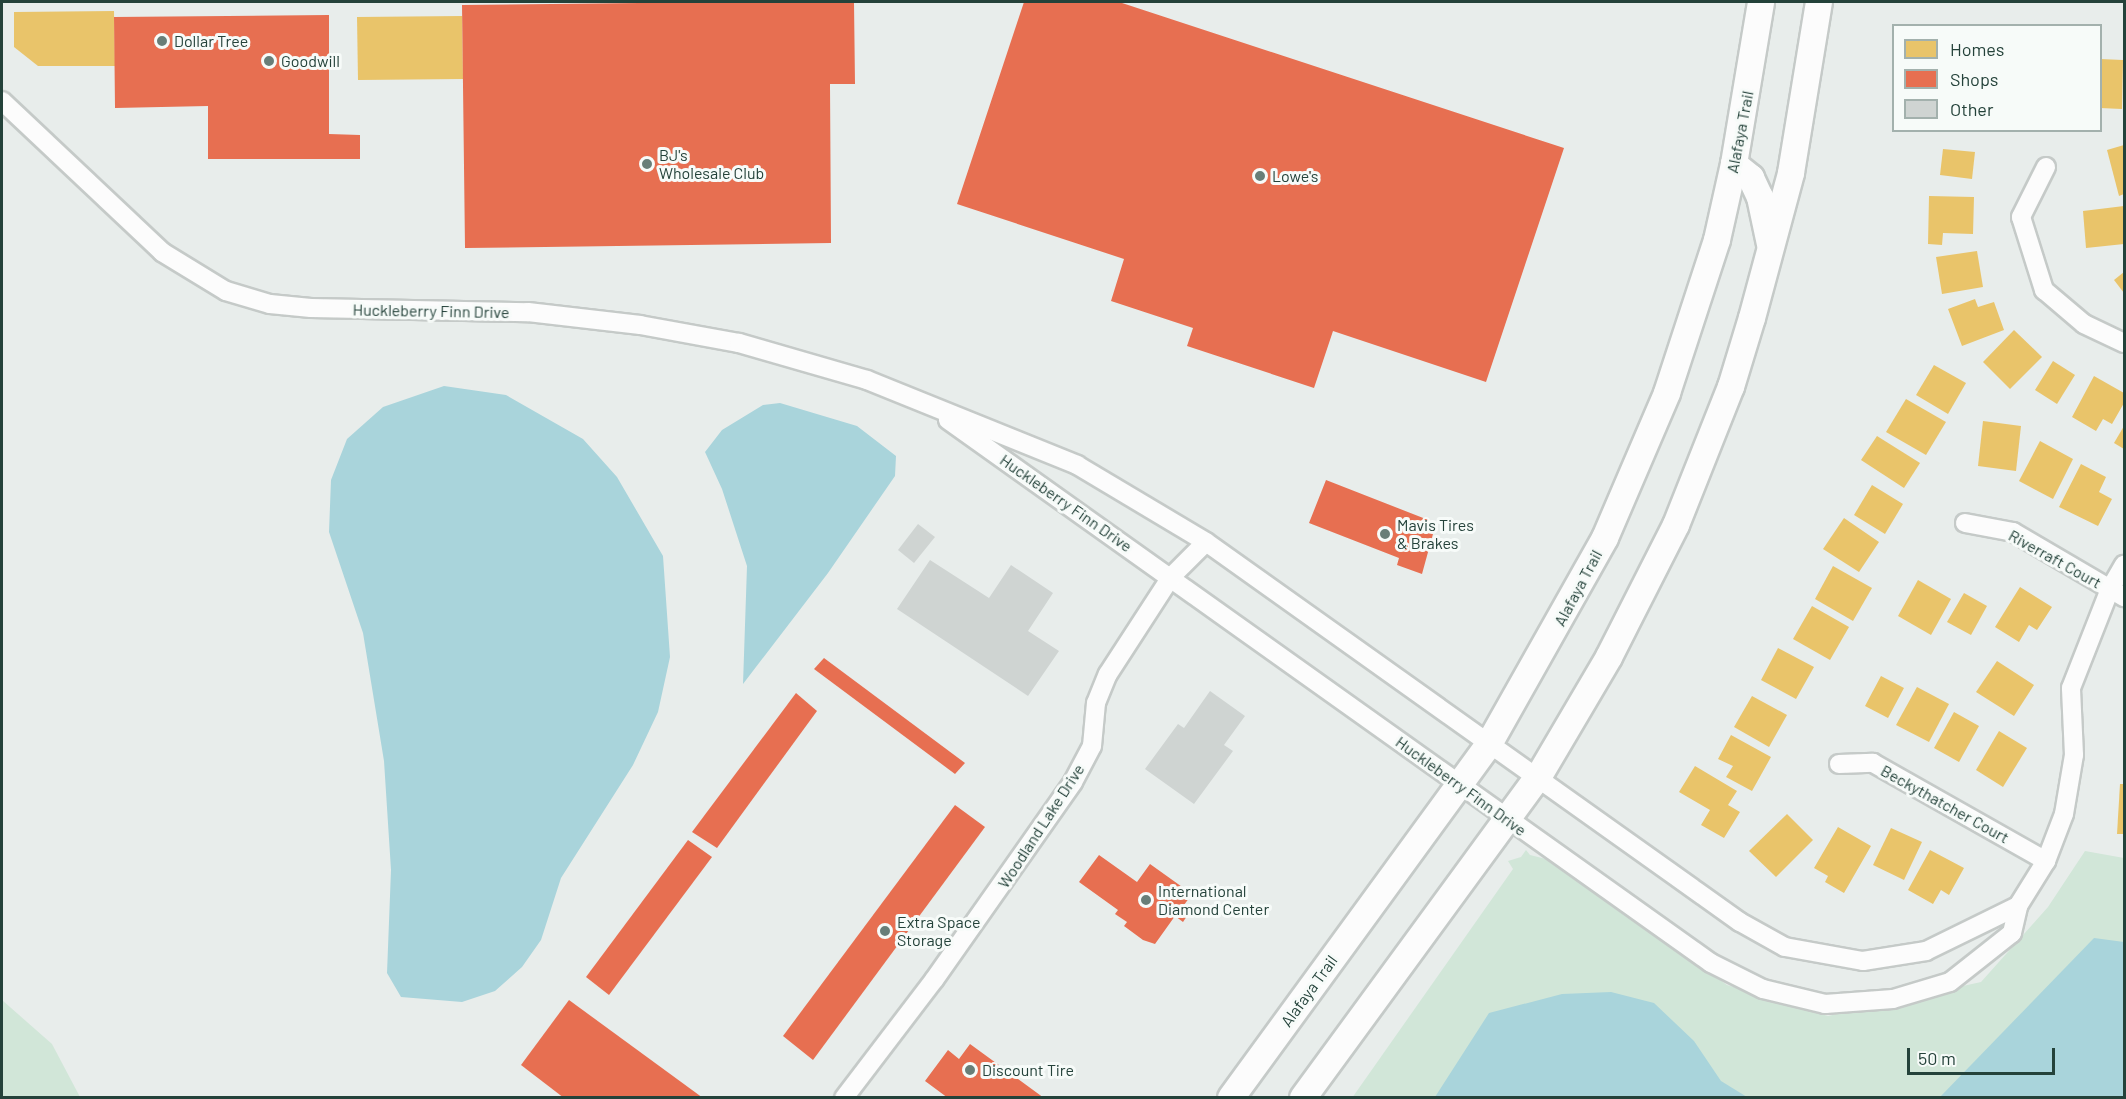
<!DOCTYPE html>
<html>
<head>
<meta charset="utf-8">
<style>
  body { margin:0 }
  #map { position:relative; width:2126px; height:1099px; overflow:hidden; background:#e8edeb; font-family:Barlow,sans-serif }
  div>[style] { position:absolute }
  .green>* { inset:0; background:#d1e6d8 }
  .water>* { inset:0; background:#a9d4db }
  .homes>* { inset:0; background:#e9c46a }
  .shops>* { inset:0; background:#e76f51 }
  .building>* { inset:0; background:#cfd4d2 }
  .roads { filter:drop-shadow(2px 0 #c5cac8) drop-shadow(-2px 0 #c5cac8) drop-shadow(0 2px #c5cac8) drop-shadow(0 -2px #c5cac8) }
  .street>* { height:18px; margin:-9px; padding:0 9px; transform-origin:9px; border-radius:9px; background:#fcfcfc }
  .secondary>* { height:26px; margin:-13px; padding:0 13px; transform-origin:13px; border-radius:13px; background:#fcfcfc }
  .dots>* { width:16px; height:16px; translate:-50% -50%; box-sizing:border-box; border:3px solid #f7fbf9; border-radius:50% }
  span { translate:-50% -50%; white-space:nowrap; text-align:center; line-height:1.15; -webkit-text-stroke:6px #f7fbf9; paint-order:stroke }
  .poi-label { font-size:16px; color:#24423a }
  .left { translate:0 -50%; text-align:left }
  .street-label { font-size:16px; color:#24423a }
  .frame { position:absolute; inset:0; border:3px solid #24423a; pointer-events:none }
  .legend { position:absolute; left:1892px; top:24px; width:210px; height:108px; box-sizing:border-box; background:#f7fbf9; border:2px solid #a3b1ad; margin:0; padding:8px 10px; list-style:none; font-size:18px; color:#24423a }
  .legend li { display:flex; align-items:center; gap:12px; height:30px }
  .legend b { width:30px; border:2px solid #a3b1ad }
  .scale { position:absolute; left:1907px; top:1048px; width:148px; height:27px; box-sizing:border-box; border:3px solid #24423a; border-top:0; padding-left:8px; font-size:18px; line-height:21px; white-space:nowrap; color:#24423a; -webkit-text-stroke:4px #f7fbf9; paint-order:stroke }
</style>
</head>
<body>
<div id="map">
  <div class="green">
    <div style="clip-path:polygon(1526px 850px,1530px 855px,1558px 862px,1727px 985px,1828px 1016px,1981px 982px,2048px 907px,2085px 851px,2124px 858px,2124px 1097px,1352px 1098px,1513px 869px,1508px 861px,1521px 857px)"></div>
    <div style="clip-path:polygon(2px 1000px,52px 1044px,80px 1097px,2px 1097px)"></div>
  </div>
  <div class="water">
    <div style="clip-path:polygon(444px 386px,506px 395px,583px 439px,617px 477px,663px 556px,670px 657px,658px 712px,633px 765px,561px 878px,541px 940px,522px 967px,495px 991px,462px 1002px,401px 997px,387px 973px,391px 870px,384px 761px,363px 633px,329px 532px,331px 480px,347px 439px,383px 407px)"></div>
    <div style="clip-path:polygon(780px 403px,857px 426px,896px 456px,895px 476px,828px 573px,743px 684px,747px 566px,722px 489px,705px 452px,722px 430px,763px 405px)"></div>
    <div style="clip-path:polygon(2094px 938px,2124px 942px,2124px 1097px,1940px 1097px)"></div>
    <div style="clip-path:polygon(1611px 992px,1654px 1003px,1694px 1041px,1721px 1081px,1747px 1097px,1435px 1097px,1489px 1013px,1562px 994px)"></div>
  </div>
  <div class="homes">
    <div style="clip-path:polygon(114px 11px,115px 66px,38px 66px,14px 47px,14px 12px)"></div>
    <div style="clip-path:polygon(462px 16px,463px 79px,358px 80px,357px 17px)"></div>
    <div style="clip-path:polygon(2100px 59px,2123px 60px,2122px 109px,2100px 108px)"></div>
    <div style="clip-path:polygon(2124px 145px,2124px 194px,2119px 196px,2107px 150px)"></div>
    <div style="clip-path:polygon(1943px 149px,1975px 152px,1972px 179px,1940px 175px)"></div>
    <div style="clip-path:polygon(1929px 196px,1974px 197px,1973px 234px,1943px 233px,1942px 245px,1928px 244px)"></div>
    <div style="clip-path:polygon(2124px 206px,2124px 244px,2086px 248px,2083px 211px)"></div>
    <div style="clip-path:polygon(1977px 251px,1983px 287px,1942px 294px,1936px 257px)"></div>
    <div style="clip-path:polygon(2124px 272px,2124px 293px,2114px 280px)"></div>
    <div style="clip-path:polygon(1975px 299px,1978px 307px,1994px 302px,2004px 330px,1962px 346px,1948px 309px)"></div>
    <div style="clip-path:polygon(2014px 330px,2042px 357px,2010px 389px,1983px 362px)"></div>
    <div style="clip-path:polygon(2053px 361px,2075px 375px,2057px 404px,2035px 390px)"></div>
    <div style="clip-path:polygon(1934px 365px,1966px 383px,1948px 414px,1916px 395px)"></div>
    <div style="clip-path:polygon(2094px 376px,2124px 393px,2124px 403px,2112px 424px,2103px 419px,2096px 431px,2072px 417px)"></div>
    <div style="clip-path:polygon(1906px 399px,1946px 422px,1926px 455px,1886px 432px)"></div>
    <div style="clip-path:polygon(1983px 421px,2021px 426px,2016px 471px,1978px 466px)"></div>
    <div style="clip-path:polygon(2124px 426px,2124px 449px,2114px 443px)"></div>
    <div style="clip-path:polygon(1877px 436px,1920px 463px,1904px 488px,1861px 460px)"></div>
    <div style="clip-path:polygon(2040px 441px,2073px 459px,2053px 499px,2019px 481px)"></div>
    <div style="clip-path:polygon(2081px 464px,2106px 477px,2099px 492px,2112px 499px,2098px 526px,2059px 507px)"></div>
    <div style="clip-path:polygon(1872px 485px,1903px 504px,1885px 534px,1854px 515px)"></div>
    <div style="clip-path:polygon(1844px 518px,1879px 542px,1859px 572px,1823px 549px)"></div>
    <div style="clip-path:polygon(1833px 566px,1872px 588px,1853px 621px,1815px 599px)"></div>
    <div style="clip-path:polygon(1918px 580px,1951px 599px,1931px 635px,1898px 616px)"></div>
    <div style="clip-path:polygon(2020px 587px,2052px 607px,2037px 630px,2029px 625px,2019px 642px,1995px 627px)"></div>
    <div style="clip-path:polygon(1964px 593px,1987px 606px,1971px 635px,1947px 622px)"></div>
    <div style="clip-path:polygon(1812px 606px,1849px 627px,1830px 660px,1793px 639px)"></div>
    <div style="clip-path:polygon(1778px 648px,1814px 667px,1796px 699px,1761px 680px)"></div>
    <div style="clip-path:polygon(1997px 661px,2034px 685px,2014px 716px,1976px 692px)"></div>
    <div style="clip-path:polygon(1881px 676px,1904px 688px,1888px 718px,1865px 706px)"></div>
    <div style="clip-path:polygon(1917px 687px,1949px 704px,1929px 742px,1896px 725px)"></div>
    <div style="clip-path:polygon(1752px 696px,1787px 715px,1769px 747px,1734px 727px)"></div>
    <div style="clip-path:polygon(1954px 712px,1979px 726px,1959px 762px,1934px 748px)"></div>
    <div style="clip-path:polygon(1999px 731px,2027px 748px,2003px 787px,1976px 770px)"></div>
    <div style="clip-path:polygon(1731px 735px,1771px 757px,1752px 791px,1726px 777px,1733px 766px,1718px 759px)"></div>
    <div style="clip-path:polygon(1695px 766px,1737px 791px,1728px 805px,1740px 812px,1724px 838px,1701px 825px,1710px 810px,1679px 792px)"></div>
    <div style="clip-path:polygon(2120px 784px,2124px 784px,2124px 834px,2117px 834px)"></div>
    <div style="clip-path:polygon(1787px 814px,1813px 840px,1776px 877px,1749px 851px)"></div>
    <div style="clip-path:polygon(1838px 827px,1871px 846px,1844px 893px,1825px 882px,1828px 876px,1814px 868px)"></div>
    <div style="clip-path:polygon(1891px 828px,1922px 842px,1904px 880px,1873px 865px)"></div>
    <div style="clip-path:polygon(1930px 850px,1964px 868px,1949px 895px,1941px 890px,1933px 904px,1908px 890px)"></div>
  </div>
  <div class="shops">
    <div style="clip-path:polygon(726px 2px,854px 2px,855px 84px,830px 84px,831px 243px,465px 248px,462px 5px)"></div>
    <div style="clip-path:polygon(1024px 2px,1119px 2px,1564px 148px,1486px 382px,1333px 331px,1314px 388px,1187px 346px,1193px 328px,1111px 301px,1124px 259px,957px 204px)"></div>
    <div style="clip-path:polygon(329px 15px,329px 134px,360px 135px,360px 159px,208px 159px,208px 106px,115px 108px,114px 17px)"></div>
    <div style="clip-path:polygon(1326px 480px,1436px 523px,1422px 574px,1397px 565px,1399px 558px,1309px 523px)"></div>
    <div style="clip-path:polygon(824px 658px,965px 763px,955px 774px,814px 669px)"></div>
    <div style="clip-path:polygon(796px 693px,817px 711px,717px 848px,692px 832px)"></div>
    <div style="clip-path:polygon(955px 805px,985px 827px,813px 1060px,783px 1036px)"></div>
    <div style="clip-path:polygon(688px 840px,712px 857px,609px 995px,586px 977px)"></div>
    <div style="clip-path:polygon(1099px 855px,1137px 882px,1150px 864px,1192px 894px,1184px 905px,1191px 910px,1183px 922px,1175px 916px,1155px 944px,1143px 940px,1124px 926px,1127px 922px,1115px 914px,1118px 910px,1079px 882px)"></div>
    <div style="clip-path:polygon(569px 1000px,703px 1098px,564px 1098px,521px 1065px)"></div>
    <div style="clip-path:polygon(970px 1044px,1044px 1098px,948px 1098px,925px 1081px,948px 1050px,959px 1059px)"></div>
  </div>
  <div class="building">
    <div style="clip-path:polygon(918px 524px,935px 537px,914px 563px,898px 550px)"></div>
    <div style="clip-path:polygon(930px 560px,989px 598px,1011px 565px,1053px 593px,1028px 631px,1059px 651px,1028px 696px,897px 609px)"></div>
    <div style="clip-path:polygon(1210px 691px,1245px 716px,1224px 745px,1233px 751px,1194px 804px,1145px 769px,1178px 724px,1184px 728px)"></div>
  </div>
  <div class="roads">
    <div class="street">
      <div style="left:2px;top:101px;width:220px;rotate:43.3deg"></div>
      <div style="left:162px;top:252px;width:75px;rotate:31.4deg"></div>
      <div style="left:226px;top:291px;width:46px;rotate:16.5deg"></div>
      <div style="left:270px;top:304px;width:41px;rotate:5.6deg"></div>
      <div style="left:311px;top:308px;width:217px;rotate:1.1deg"></div>
      <div style="left:528px;top:312px;width:113px;rotate:6.6deg"></div>
      <div style="left:640px;top:325px;width:101px;rotate:10.3deg"></div>
      <div style="left:739px;top:343px;width:133px;rotate:16.1deg"></div>
      <div style="left:867px;top:380px;width:227px;rotate:22deg"></div>
      <div style="left:1077px;top:465px;width:150px;rotate:30.8deg"></div>
      <div style="left:1206px;top:542px;width:655px;rotate:35.44deg"></div>
      <div style="left:1740px;top:922px;width:51px;rotate:29.1deg"></div>
      <div style="left:1785px;top:947px;width:79px;rotate:10.2deg"></div>
      <div style="left:1863px;top:961px;width:64px;rotate:-9deg"></div>
      <div style="left:1926px;top:951px;width:102px;rotate:-26.1deg"></div>
      <div style="left:2046px;top:167px;width:56px;rotate:116.6deg"></div>
      <div style="left:2021px;top:217px;width:77px;rotate:72.5deg"></div>
      <div style="left:2044px;top:290px;width:52px;rotate:40.4deg"></div>
      <div style="left:2084px;top:324px;width:44px;rotate:25.4deg"></div>
      <div style="left:948px;top:420px;width:936px;rotate:35.44deg"></div>
      <div style="left:1711px;top:963px;width:58px;rotate:26.6deg"></div>
      <div style="left:1763px;top:989px;width:64px;rotate:13.6deg"></div>
      <div style="left:1825px;top:1004px;width:68px;rotate:-4.2deg"></div>
      <div style="left:1893px;top:999px;width:59px;rotate:-16.6deg"></div>
      <div style="left:1950px;top:982px;width:79px;rotate:-38.3deg"></div>
      <div style="left:2012px;top:933px;width:28px;rotate:-77deg"></div>
      <div style="left:2018px;top:906px;width:53px;rotate:-58.1deg"></div>
      <div style="left:2046px;top:861px;width:50px;rotate:-69deg"></div>
      <div style="left:2064px;top:814px;width:60px;rotate:-80.4deg"></div>
      <div style="left:2074px;top:755px;width:67px;rotate:-92.6deg"></div>
      <div style="left:2071px;top:688px;width:106px;rotate:-68.5deg"></div>
      <div style="left:2110px;top:589px;width:28px;rotate:-60deg"></div>
      <div style="left:1965px;top:523px;width:49px;rotate:10.6deg"></div>
      <div style="left:2013px;top:532px;width:129px;rotate:30.4deg"></div>
      <div style="left:1839px;top:764px;width:34px;rotate:-2deg"></div>
      <div style="left:1873px;top:763px;width:199px;rotate:29.5deg"></div>
      <div style="left:844px;top:1098px;width:148px;rotate:-52.7deg"></div>
      <div style="left:934px;top:980px;width:242px;rotate:-54.9deg"></div>
      <div style="left:1073px;top:782px;width:41px;rotate:-62.2deg"></div>
      <div style="left:1092px;top:746px;width:43px;rotate:-84.7deg"></div>
      <div style="left:1096px;top:703px;width:31px;rotate:-68deg"></div>
      <div style="left:1108px;top:674px;width:116px;rotate:-57deg"></div>
      <div style="left:1171px;top:577px;width:49px;rotate:-45deg"></div>
    </div>
    <div class="secondary">
      <div style="left:1734px;top:164px;width:22px;rotate:39deg"></div>
      <div style="left:1751px;top:178px;width:21px;rotate:65deg"></div>
      <div style="left:1760px;top:197px;width:48px;rotate:78deg"></div>
      <div style="left:1231px;top:1098px;width:438px;rotate:-53.9deg"></div>
      <div style="left:1489px;top:744px;width:236px;rotate:-60.6deg"></div>
      <div style="left:1605px;top:538px;width:158px;rotate:-66.8deg"></div>
      <div style="left:1667px;top:393px;width:161px;rotate:-71.9deg"></div>
      <div style="left:1717px;top:240px;width:78px;rotate:-77.4deg"></div>
      <div style="left:1734px;top:164px;width:164px;rotate:-80.5deg"></div>
      <div style="left:1303px;top:1098px;width:399px;rotate:-53.8deg"></div>
      <div style="left:1539px;top:776px;width:138px;rotate:-59.5deg"></div>
      <div style="left:1609px;top:657px;width:148px;rotate:-63.1deg"></div>
      <div style="left:1676px;top:525px;width:149px;rotate:-68.3deg"></div>
      <div style="left:1731px;top:387px;width:72px;rotate:-73.1deg"></div>
      <div style="left:1752px;top:318px;width:150px;rotate:-74.9deg"></div>
      <div style="left:1791px;top:173px;width:173px;rotate:-80.7deg"></div>
    </div>
  </div>
  <div class="dots">
    <div style="left:162px;top:41px;background:#697e78"></div>
    <div style="left:269px;top:61px;background:#697e78"></div>
    <div style="left:647px;top:164px;background:#697e78"></div>
    <div style="left:1260px;top:176px;background:#697e78"></div>
    <div style="left:1385px;top:534px;background:#697e78"></div>
    <div style="left:1146px;top:900px;background:#697e78"></div>
    <div style="left:885px;top:931px;background:#697e78"></div>
    <div style="left:970px;top:1070px;background:#697e78"></div>
  </div>
  <div class="poi-label">
    <span class="left" style="left:174px;top:41px">Dollar Tree</span>
    <span class="left" style="left:281px;top:61px">Goodwill</span>
    <span class="left" style="left:659px;top:164px">BJ's<br>Wholesale Club</span>
    <span class="left" style="left:1272px;top:176px">Lowe's</span>
    <span class="left" style="left:1397px;top:534px">Mavis Tires<br>&amp; Brakes</span>
    <span class="left" style="left:1158px;top:900px">International<br>Diamond Center</span>
    <span class="left" style="left:897px;top:931px">Extra Space<br>Storage</span>
    <span class="left" style="left:982px;top:1070px">Discount Tire</span>
  </div>
  <div class="street-label">
    <span style="left:1740px;top:132px;rotate:-79deg">Alafaya Trail</span>
    <span style="left:431px;top:311px;rotate:1deg">Huckleberry Finn Drive</span>
    <span style="left:1066px;top:503px;rotate:35deg">Huckleberry Finn Drive</span>
    <span style="left:2055px;top:559px;rotate:29deg">Riverraft Court</span>
    <span style="left:1578px;top:588px;rotate:-62deg">Alafaya Trail</span>
    <span style="left:1461px;top:786px;rotate:36deg">Huckleberry Finn Drive</span>
    <span style="left:1945px;top:804px;rotate:29deg">Beckythatcher Court</span>
    <span style="left:1041px;top:826px;rotate:-57deg">Woodland Lake Drive</span>
    <span style="left:1309px;top:991px;rotate:-54deg">Alafaya Trail</span>
  </div>
  <div class="frame"></div>
  <ul class="legend">
  <li><b style="height:16px;background:#e9c46a"></b>Homes</li>
  <li><b style="height:16px;background:#e76f51"></b>Shops</li>
  <li><b style="height:16px;background:#cfd4d2"></b>Other</li>
  </ul>
  <div class="scale">50 m</div>
</div>
</body>
</html>
